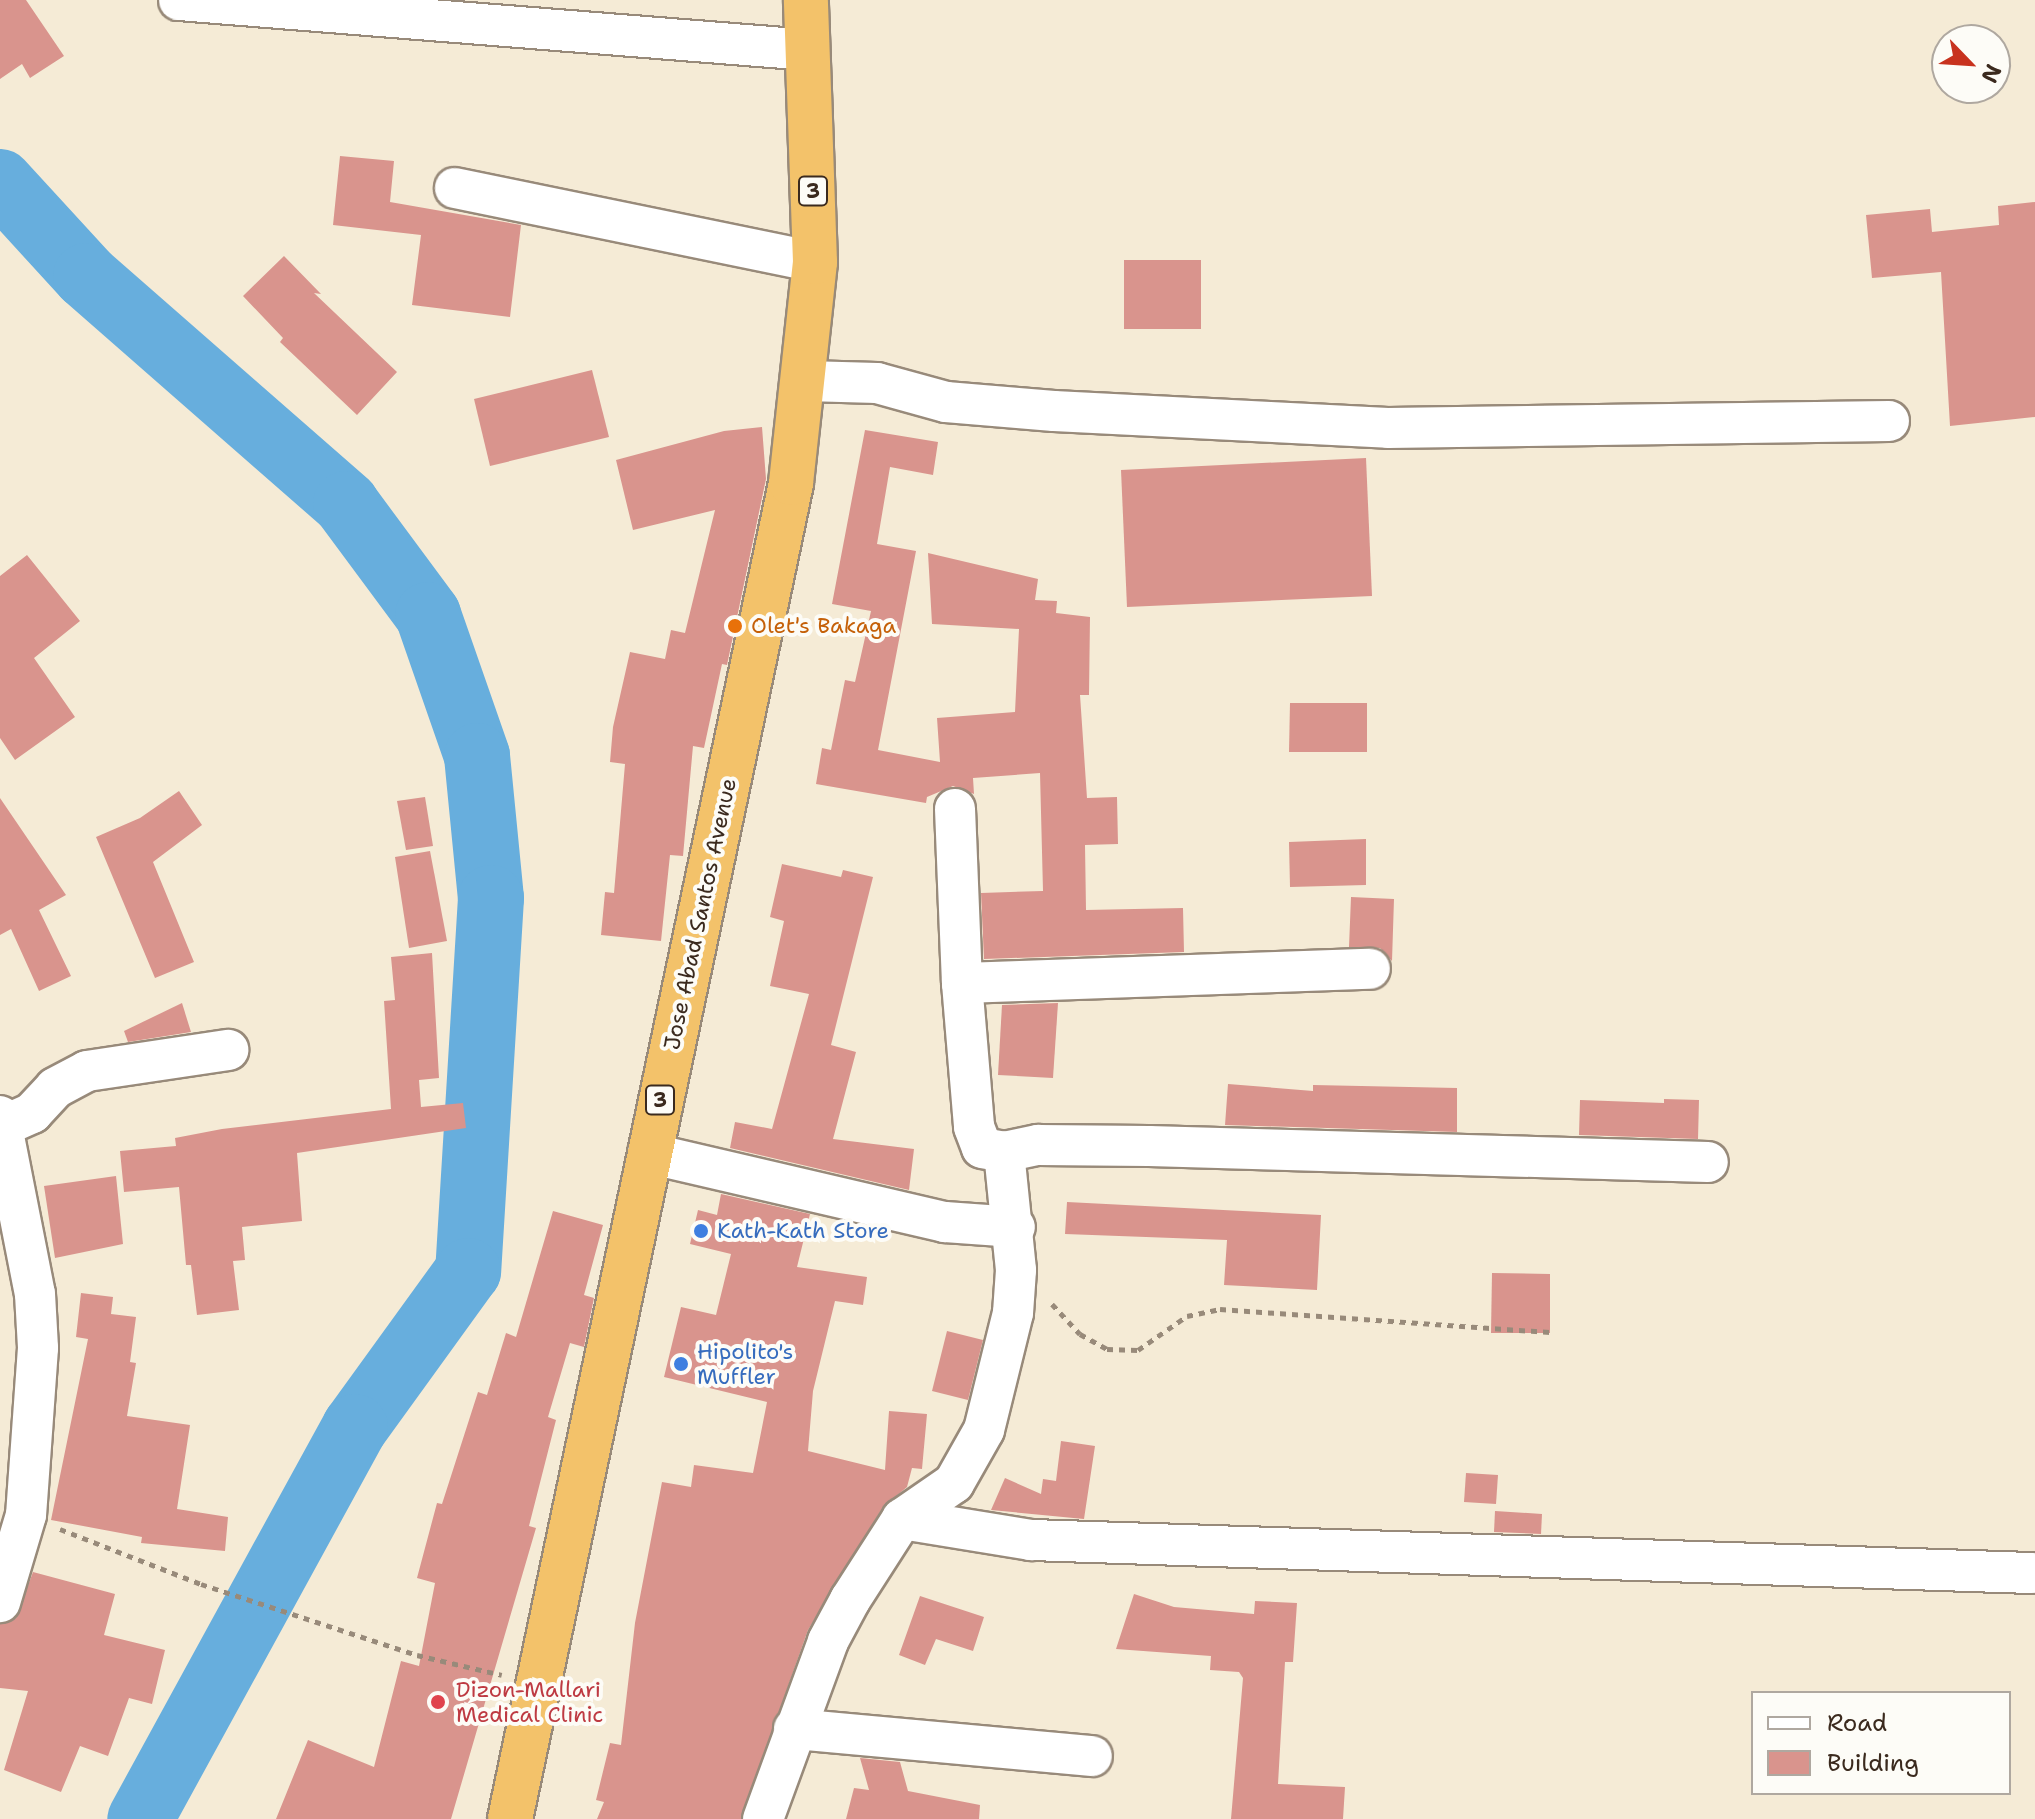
<!DOCTYPE html>
<html>
<head>
<meta charset="utf-8">
<style>
  body { margin:0 }
  #map { position:relative; width:2035px; height:1819px; overflow:hidden; background:#f5ebd6; font-family:"Shantell Sans",sans-serif }
  div>[style] { position:absolute }
  .river>* { height:66px; margin:-33px; padding:0 33px; transform-origin:33px; border-radius:33px; background:#67aedd }
  .building>* { inset:0; background:#d9948d }
  .path>* { height:5px; margin-top:-2.5px; transform-origin:0; background:repeating-linear-gradient(90deg,#988a7a 0 6px,transparent 0 12px) }
  .roads { filter:drop-shadow(2px 0 #988a7a) drop-shadow(-2px 0 #988a7a) drop-shadow(0 2px #988a7a) drop-shadow(0 -2px #988a7a) }
  .minor>* { height:40px; margin:-20px; padding:0 20px; transform-origin:20px; border-radius:20px; background:#fff }
  .highway>* { height:44px; margin:-22px; padding:0 22px; transform-origin:22px; border-radius:22px; background:#f3c26a }
  .dots>* { width:22px; height:22px; translate:-50% -50%; box-sizing:border-box; border:4px solid #fdfcf7; border-radius:50% }
  span { translate:-50% -50%; white-space:nowrap; text-align:center; line-height:1.15; -webkit-text-stroke:8px #fdfcf7; paint-order:stroke }
  .shield-label span { padding:2px 6px; background:#fdfcf7; border:2px solid; border-radius:6px; -webkit-text-stroke-width:0 }
  .shield-label { font-size:20px; color:#3b2a1e; font-weight:700 }
  .food-label { font-size:22px; color:#c56008 }
  .left { translate:0 -50%; text-align:left }
  .street-label { font-size:22px; color:#3b2a1e }
  .shop-label { font-size:22px; color:#366cbe }
  .health-label { font-size:22px; color:#be3a42 }
  .legend { position:absolute; left:1751px; top:1691px; width:260px; height:104px; box-sizing:border-box; background:#fdfcf7; border:2px solid #afa8a0; margin:0; padding:10px 14px; list-style:none; font-size:24px; color:#3b2a1e }
  .legend li { display:flex; align-items:center; gap:16px; height:40px }
  .legend b { width:40px; border:2px solid #afa8a0 }
  .north { position:absolute; left:1931px; top:24px; width:80px; height:80px; box-sizing:border-box; background:#fdfcf7; border:2px solid #afa8a0; border-radius:50%; rotate:115deg; font-size:22px; font-weight:700; line-height:32px; text-align:center; color:#3b2a1e }
  .north::after { content:''; display:block; margin:auto; width:28px; height:36px; background:#c8321e; clip-path:polygon(50% 0,100% 100%,50% 72%,0 100%) }
</style>
</head>
<body>
<div id="map">
  <div class="river">
    <div style="left:0;top:182px;width:127px;rotate:47.5deg"></div>
    <div style="left:86px;top:276px;width:346px;rotate:41.2deg"></div>
    <div style="left:346px;top:504px;width:138px;rotate:53.5deg"></div>
    <div style="left:428px;top:615px;width:149px;rotate:70.8deg"></div>
    <div style="left:477px;top:756px;width:143px;rotate:84.4deg"></div>
    <div style="left:491px;top:898px;width:374px;rotate:93.5deg"></div>
    <div style="left:468px;top:1271px;width:193px;rotate:125.9deg"></div>
    <div style="left:355px;top:1427px;width:447px;rotate:118.7deg"></div>
  </div>
  <div class="building">
    <div style="clip-path:polygon(0 0,26px 0,64px 56px,30px 78px,22px 64px,0 79px)"></div>
    <div style="clip-path:polygon(340px 156px,394px 161px,390px 202px,521px 225px,510px 317px,412px 305px,421px 235px,333px 225px)"></div>
    <div style="clip-path:polygon(2035px 202px,2035px 417px,1950px 426px,1941px 272px,1872px 278px,1866px 215px,1930px 209px,1932px 232px,1999px 225px,1998px 206px)"></div>
    <div style="clip-path:polygon(284px 256px,321px 294px,314px 293px,397px 372px,357px 415px,280px 342px,283px 338px,243px 296px)"></div>
    <div style="clip-path:polygon(1124px 260px,1201px 260px,1201px 329px,1124px 329px)"></div>
    <div style="clip-path:polygon(592px 370px,609px 437px,490px 466px,474px 399px)"></div>
    <div style="clip-path:polygon(762px 427px,766px 479px,727px 665px,722px 664px,704px 748px,693px 746px,683px 856px,670px 855px,661px 941px,601px 935px,605px 892px,614px 893px,625px 764px,610px 762px,613px 727px,630px 652px,665px 659px,671px 630px,685px 633px,715px 510px,633px 530px,616px 460px,724px 431px)"></div>
    <div style="clip-path:polygon(865px 430px,938px 442px,933px 475px,890px 467px,877px 544px,916px 551px,878px 750px,940px 762px,937px 718px,1015px 712px,1019px 629px,932px 624px,928px 553px,1038px 579px,1035px 600px,1057px 601px,1056px 613px,1090px 617px,1089px 695px,1080px 695px,1087px 798px,1117px 797px,1118px 844px,1085px 845px,1086px 910px,1183px 908px,1184px 952px,984px 959px,981px 893px,1043px 891px,1040px 773px,973px 778px,974px 794px,953px 786px,927px 797px,926px 803px,816px 784px,822px 748px,831px 750px,845px 680px,855px 682px,871px 611px,832px 604px)"></div>
    <div style="clip-path:polygon(1366px 458px,1372px 596px,1127px 607px,1121px 470px)"></div>
    <div style="clip-path:polygon(27px 555px,80px 621px,34px 658px,75px 717px,15px 760px,0 738px,0 576px)"></div>
    <div style="clip-path:polygon(1290px 703px,1367px 703px,1367px 752px,1289px 752px)"></div>
    <div style="clip-path:polygon(179px 791px,202px 825px,153px 862px,194px 962px,155px 978px,96px 837px,140px 818px)"></div>
    <div style="clip-path:polygon(425px 797px,433px 846px,406px 850px,397px 801px)"></div>
    <div style="clip-path:polygon(0 798px,66px 895px,39px 910px,71px 976px,39px 991px,11px 929px,0 935px)"></div>
    <div style="clip-path:polygon(1366px 839px,1366px 885px,1290px 887px,1289px 842px)"></div>
    <div style="clip-path:polygon(430px 851px,447px 941px,409px 948px,395px 857px)"></div>
    <div style="clip-path:polygon(782px 864px,841px 877px,843px 870px,873px 877px,831px 1045px,856px 1052px,833px 1139px,914px 1149px,909px 1190px,730px 1148px,735px 1122px,772px 1129px,809px 994px,770px 986px,784px 921px,770px 917px)"></div>
    <div style="clip-path:polygon(1351px 897px,1394px 899px,1392px 961px,1380px 948px,1349px 947px)"></div>
    <div style="clip-path:polygon(432px 953px,439px 1078px,419px 1080px,421px 1107px,463px 1103px,466px 1128px,297px 1153px,302px 1221px,242px 1227px,245px 1260px,233px 1261px,239px 1310px,197px 1315px,191px 1265px,186px 1265px,179px 1187px,124px 1192px,120px 1151px,176px 1146px,175px 1138px,222px 1129px,391px 1109px,384px 1001px,395px 1000px,391px 957px)"></div>
    <div style="clip-path:polygon(182px 1003px,191px 1032px,128px 1042px,124px 1031px)"></div>
    <div style="clip-path:polygon(1058px 1003px,1053px 1078px,998px 1075px,1002px 1005px)"></div>
    <div style="clip-path:polygon(1228px 1084px,1313px 1091px,1313px 1085px,1457px 1088px,1457px 1132px,1225px 1125px)"></div>
    <div style="clip-path:polygon(1664px 1099px,1699px 1100px,1698px 1139px,1579px 1135px,1580px 1100px,1664px 1103px)"></div>
    <div style="clip-path:polygon(116px 1176px,123px 1244px,55px 1258px,44px 1186px)"></div>
    <div style="clip-path:polygon(721px 1194px,810px 1214px,797px 1267px,867px 1277px,863px 1305px,835px 1301px,813px 1391px,808px 1451px,885px 1470px,889px 1411px,927px 1414px,922px 1469px,912px 1468px,907px 1487px,883px 1507px,808px 1630px,741px 1819px,597px 1819px,604px 1802px,596px 1800px,610px 1743px,621px 1745px,635px 1623px,662px 1482px,691px 1487px,694px 1465px,753px 1473px,767px 1402px,664px 1377px,681px 1307px,716px 1315px,731px 1254px,690px 1244px,698px 1210px,717px 1215px)"></div>
    <div style="clip-path:polygon(1067px 1202px,1321px 1215px,1317px 1290px,1224px 1285px,1227px 1240px,1065px 1234px)"></div>
    <div style="clip-path:polygon(553px 1211px,603px 1225px,584px 1295px,594px 1298px,584px 1347px,570px 1343px,548px 1417px,556px 1420px,529px 1526px,536px 1528px,451px 1819px,276px 1819px,308px 1740px,374px 1767px,401px 1661px,419px 1666px,435px 1583px,417px 1578px,437px 1503px,442px 1504px,478px 1392px,487px 1395px,506px 1333px,516px 1337px)"></div>
    <div style="clip-path:polygon(1492px 1273px,1550px 1274px,1550px 1333px,1491px 1333px)"></div>
    <div style="clip-path:polygon(81px 1293px,113px 1297px,111px 1314px,136px 1317px,130px 1362px,136px 1363px,127px 1416px,190px 1425px,177px 1509px,228px 1517px,225px 1551px,141px 1543px,142px 1537px,51px 1520px,88px 1339px,76px 1337px)"></div>
    <div style="clip-path:polygon(947px 1331px,983px 1340px,968px 1400px,932px 1391px)"></div>
    <div style="clip-path:polygon(1061px 1441px,1095px 1446px,1084px 1519px,991px 1510px,1005px 1478px,1041px 1494px,1043px 1479px,1056px 1481px)"></div>
    <div style="clip-path:polygon(1466px 1473px,1498px 1475px,1496px 1504px,1464px 1502px)"></div>
    <div style="clip-path:polygon(1495px 1511px,1542px 1514px,1541px 1534px,1494px 1532px)"></div>
    <div style="clip-path:polygon(33px 1572px,115px 1594px,104px 1635px,165px 1650px,152px 1704px,129px 1698px,108px 1756px,80px 1746px,61px 1792px,4px 1770px,28px 1691px,0 1688px,0 1624px,16px 1618px)"></div>
    <div style="clip-path:polygon(1134px 1594px,1174px 1607px,1254px 1614px,1255px 1601px,1297px 1603px,1293px 1662px,1285px 1662px,1278px 1784px,1345px 1787px,1343px 1819px,1231px 1819px,1243px 1678px,1239px 1672px,1210px 1670px,1211px 1656px,1116px 1649px)"></div>
    <div style="clip-path:polygon(920px 1596px,984px 1617px,973px 1651px,936px 1639px,925px 1665px,899px 1655px)"></div>
    <div style="clip-path:polygon(860px 1758px,900px 1762px,908px 1791px,980px 1805px,979px 1819px,846px 1819px,854px 1788px,869px 1790px)"></div>
  </div>
  <div class="path">
    <div style="left:1052px;top:1304px;width:41px;rotate:47deg"></div>
    <div style="left:1080px;top:1334px;width:31px;rotate:29deg"></div>
    <div style="left:1107px;top:1349px;width:31px;rotate:2deg"></div>
    <div style="left:1138px;top:1350px;width:60px;rotate:-34.8deg"></div>
    <div style="left:1187px;top:1316px;width:34px;rotate:-12deg"></div>
    <div style="left:1220px;top:1309px;width:331px;rotate:4deg"></div>
    <div style="left:60px;top:1529px;width:151px;rotate:21.3deg"></div>
    <div style="left:201px;top:1584px;width:227px;rotate:18.2deg"></div>
    <div style="left:417px;top:1655px;width:87px;rotate:13.2deg"></div>
  </div>
  <div class="roads">
    <div class="minor">
      <div style="left:179px;top:0;width:632px;rotate:4.54deg"></div>
      <div style="left:455px;top:188px;width:368px;rotate:11.6deg"></div>
      <div style="left:806px;top:381px;width:71px;rotate:1.6deg"></div>
      <div style="left:877px;top:383px;width:72px;rotate:15.4deg"></div>
      <div style="left:946px;top:402px;width:108px;rotate:4.8deg"></div>
      <div style="left:1054px;top:411px;width:334px;rotate:2.9deg"></div>
      <div style="left:1388px;top:428px;width:501px;rotate:-0.8deg"></div>
      <div style="left:955px;top:809px;width:174px;rotate:87.7deg"></div>
      <div style="left:962px;top:983px;width:144px;rotate:85.2deg"></div>
      <div style="left:974px;top:1127px;width:22px;rotate:69deg"></div>
      <div style="left:982px;top:1148px;width:22px;rotate:10deg"></div>
      <div style="left:1004px;top:1152px;width:35px;rotate:-12deg"></div>
      <div style="left:1038px;top:1145px;width:111px;rotate:0.5deg"></div>
      <div style="left:1149px;top:1146px;width:559px;rotate:1.64deg"></div>
      <div style="left:962px;top:983px;width:408px;rotate:-2deg"></div>
      <div style="left:0;top:1116px;width:181px;rotate:78.9deg"></div>
      <div style="left:35px;top:1294px;width:54px;rotate:86.8deg"></div>
      <div style="left:38px;top:1348px;width:167px;rotate:94.1deg"></div>
      <div style="left:26px;top:1515px;width:91px;rotate:106.6deg"></div>
      <div style="left:3px;top:1126px;width:32px;rotate:-24deg"></div>
      <div style="left:32px;top:1113px;width:34px;rotate:-47deg"></div>
      <div style="left:55px;top:1088px;width:36px;rotate:-28deg"></div>
      <div style="left:87px;top:1071px;width:143px;rotate:-8.5deg"></div>
      <div style="left:648px;top:1153px;width:305px;rotate:13.1deg"></div>
      <div style="left:945px;top:1222px;width:70px;rotate:4.1deg"></div>
      <div style="left:902px;top:1519px;width:131px;rotate:9.2deg"></div>
      <div style="left:1031px;top:1540px;width:1002px;rotate:1.89deg"></div>
      <div style="left:794px;top:1729px;width:299px;rotate:5.2deg"></div>
      <div style="left:763px;top:1819px;width:189px;rotate:-69.9deg"></div>
      <div style="left:828px;top:1641px;width:47px;rotate:-61.8deg"></div>
      <div style="left:850px;top:1600px;width:96px;rotate:-57.3deg"></div>
      <div style="left:902px;top:1519px;width:63px;rotate:-34.7deg"></div>
      <div style="left:954px;top:1483px;width:61px;rotate:-60.5deg"></div>
      <div style="left:984px;top:1430px;width:121px;rotate:-76.1deg"></div>
      <div style="left:1013px;top:1313px;width:43px;rotate:-86deg"></div>
      <div style="left:1016px;top:1270px;width:119px;rotate:-95.8deg"></div>
    </div>
    <div class="highway">
      <div style="left:510px;top:1819px;width:1365px;rotate:-78.12deg"></div>
      <div style="left:791px;top:483px;width:222px;rotate:-83.8deg"></div>
      <div style="left:815px;top:262px;width:262px;rotate:-92deg"></div>
    </div>
  </div>
  <div class="dots">
    <div style="left:735px;top:626px;background:#e8710a"></div>
    <div style="left:701px;top:1231px;background:#3f7fe0"></div>
    <div style="left:681px;top:1364px;background:#3f7fe0"></div>
    <div style="left:438px;top:1702px;background:#e0444e"></div>
  </div>
  <div class="shield-label">
    <span style="left:813px;top:191px">3</span>
    <span style="left:660px;top:1100px">3</span>
  </div>
  <div class="food-label">
    <span class="left" style="left:751px;top:626px">Olet's Bakaga</span>
  </div>
  <div class="street-label">
    <span style="left:700px;top:914px;rotate:-78deg">Jose Abad Santos Avenue</span>
  </div>
  <div class="shop-label">
    <span class="left" style="left:717px;top:1231px">Kath-Kath Store</span>
    <span class="left" style="left:697px;top:1364px">Hipolito's<br>Muffler</span>
  </div>
  <div class="health-label">
    <span class="left" style="left:456px;top:1702px">Dizon-Mallari<br>Medical Clinic</span>
  </div>
  <ul class="legend">
  <li><b style="height:10px;background:#fff"></b>Road</li>
  <li><b style="height:22px;background:#d9948d"></b>Building</li>
  </ul>
  <div class="north">N</div>
</div>
</body>
</html>
